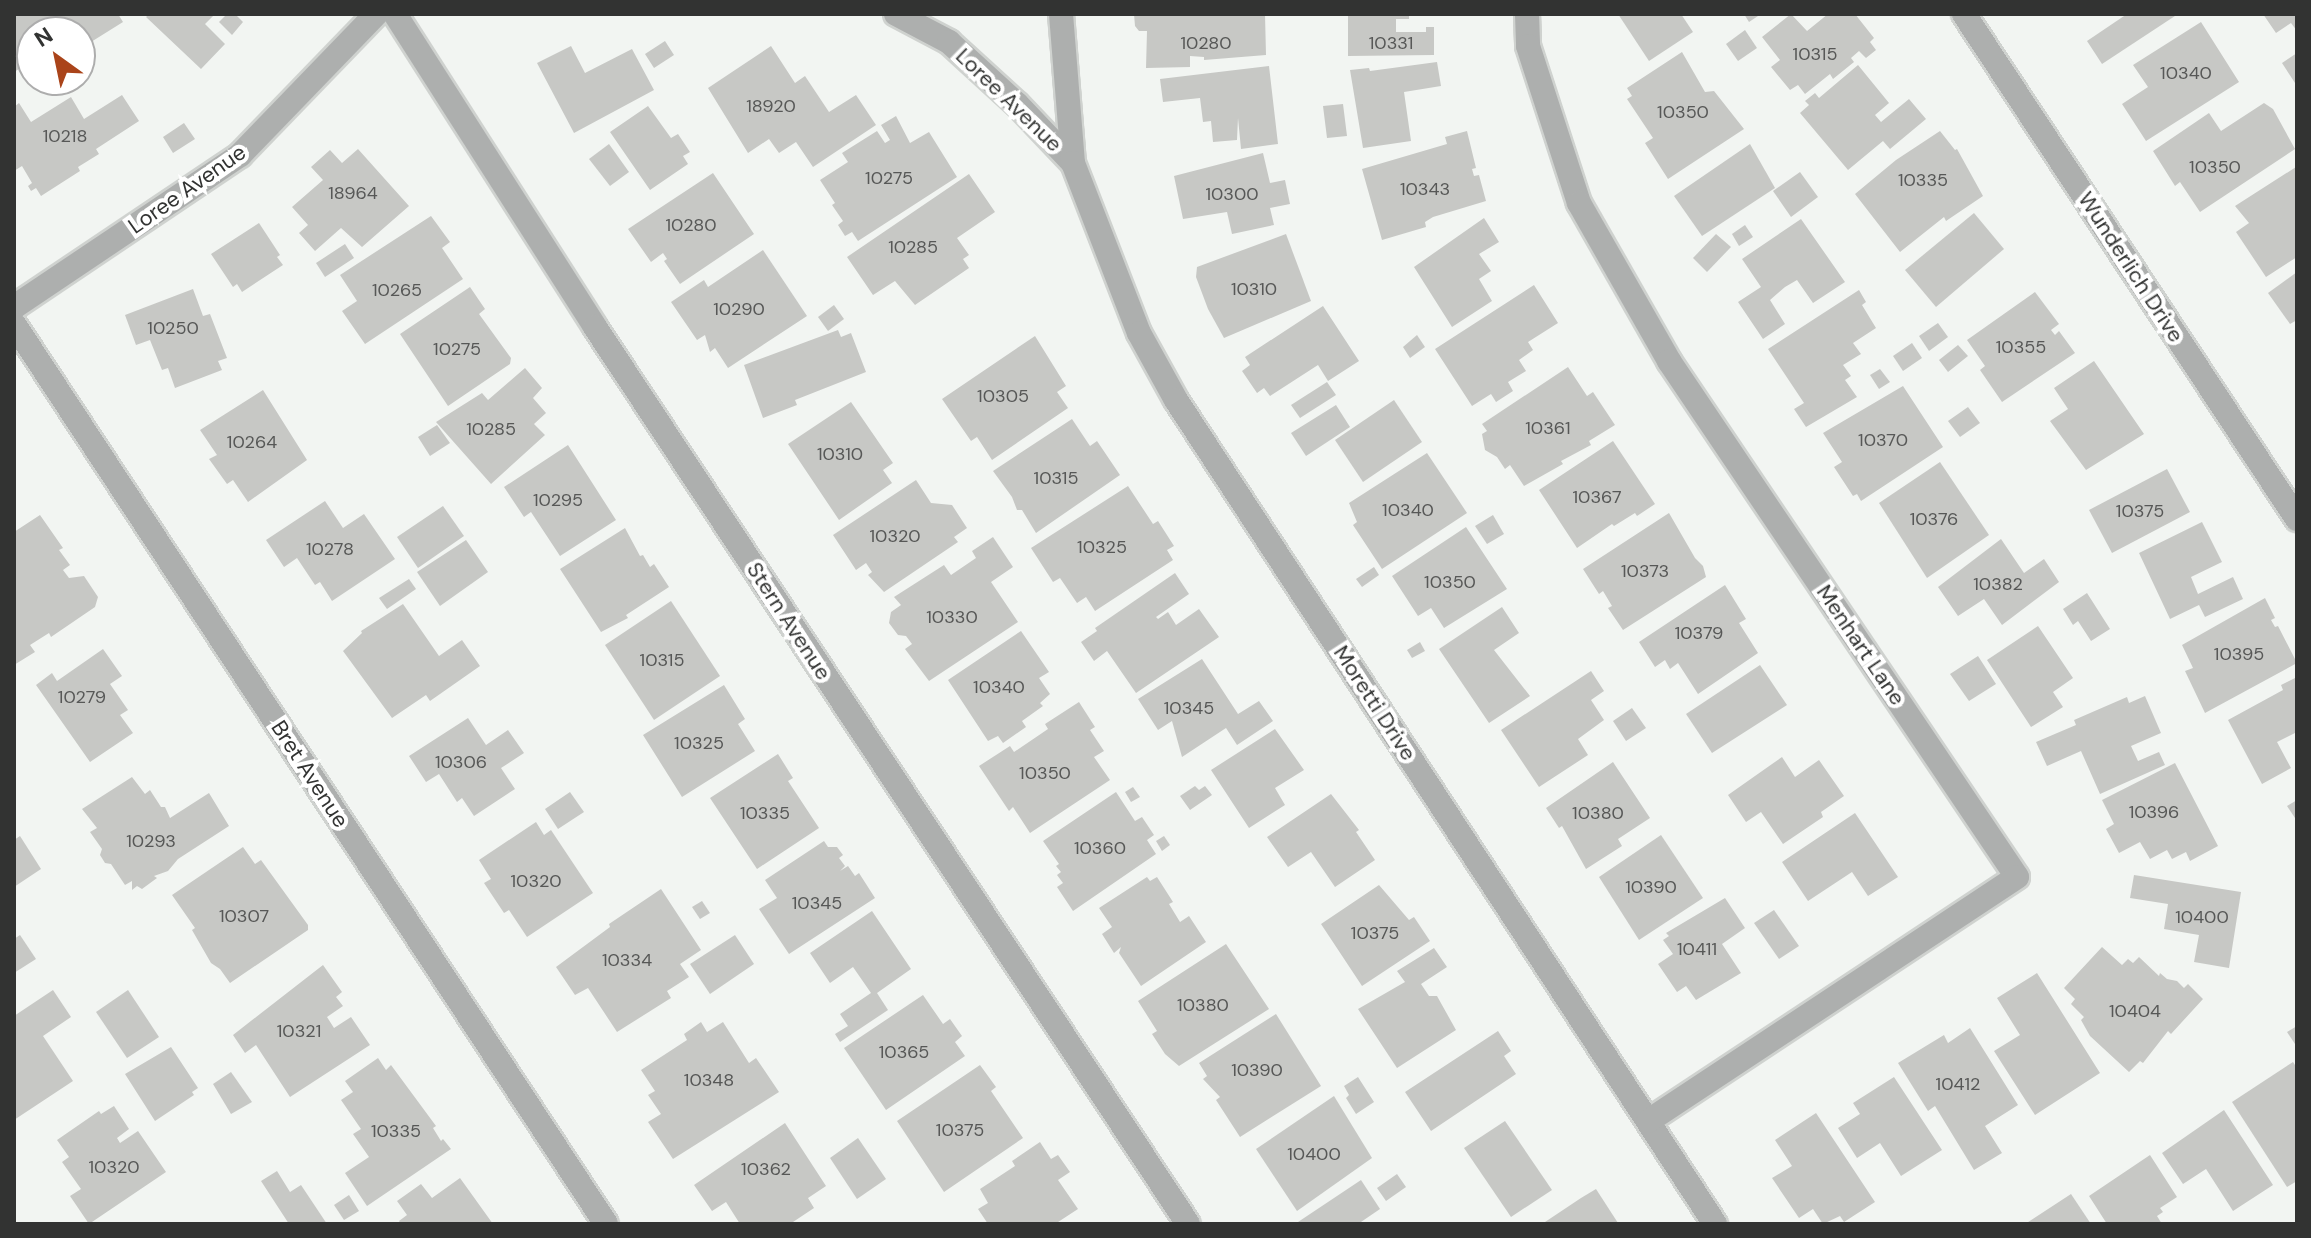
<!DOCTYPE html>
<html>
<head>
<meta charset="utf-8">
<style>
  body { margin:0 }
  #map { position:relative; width:2311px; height:1238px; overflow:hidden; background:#f2f5f2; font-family:"DM Sans",sans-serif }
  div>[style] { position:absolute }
  .building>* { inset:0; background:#c7c8c5 }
  .roads { filter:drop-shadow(2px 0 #cfd2cf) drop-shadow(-2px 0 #cfd2cf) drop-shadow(0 2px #cfd2cf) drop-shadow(0 -2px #cfd2cf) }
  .minor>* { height:24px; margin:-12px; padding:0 12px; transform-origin:12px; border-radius:12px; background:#adafae }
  span { translate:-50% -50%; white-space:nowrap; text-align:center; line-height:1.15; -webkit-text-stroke:8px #fff; paint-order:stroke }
  .number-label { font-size:18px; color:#575857 }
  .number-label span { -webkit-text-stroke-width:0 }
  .street-label { font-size:22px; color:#323332 }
  .frame { position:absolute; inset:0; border:16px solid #323332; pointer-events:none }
  .north { position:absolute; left:16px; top:16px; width:80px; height:80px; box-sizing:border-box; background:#fff; border:2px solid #adadad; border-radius:50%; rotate:327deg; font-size:22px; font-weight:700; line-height:32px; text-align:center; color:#323332 }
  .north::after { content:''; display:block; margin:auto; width:28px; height:36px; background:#aa441a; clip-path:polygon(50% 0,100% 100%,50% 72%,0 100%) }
</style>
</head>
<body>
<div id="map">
  <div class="building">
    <div style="clip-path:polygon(14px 14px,118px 14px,123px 22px,83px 47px,80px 32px,73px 32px,63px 17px,39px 32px,32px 32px,32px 61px,14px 72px)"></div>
    <div style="clip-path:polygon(149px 14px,215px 14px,205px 24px,225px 44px,201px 69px,146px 17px)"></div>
    <div style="clip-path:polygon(227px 14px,235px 14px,243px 22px,232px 35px,219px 22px)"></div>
    <div style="clip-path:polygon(1134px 14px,1265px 14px,1266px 55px,1204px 60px,1204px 57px,1190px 56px,1190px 67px,1146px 68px,1147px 31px,1139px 31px,1135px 26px)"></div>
    <div style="clip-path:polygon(1348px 14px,1409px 14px,1409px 19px,1396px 19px,1396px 32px,1426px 32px,1426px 27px,1434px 27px,1434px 55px,1348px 56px)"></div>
    <div style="clip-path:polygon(1618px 14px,1681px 14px,1693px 32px,1649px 61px)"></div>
    <div style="clip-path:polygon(1744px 14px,1761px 14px,1749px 22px)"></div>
    <div style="clip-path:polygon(1791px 14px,1807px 31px,1828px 14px,1855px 14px,1874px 38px,1870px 42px,1876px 50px,1866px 58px,1859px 51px,1851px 58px,1854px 62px,1833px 79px,1830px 74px,1805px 94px,1798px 85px,1790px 90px,1771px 67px,1780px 60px,1762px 37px)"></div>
    <div style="clip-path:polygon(2127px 14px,2178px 14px,2102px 64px,2087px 41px)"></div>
    <div style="clip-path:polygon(2263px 14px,2297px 14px,2297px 31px,2291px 23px,2276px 33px)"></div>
    <div style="clip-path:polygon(2201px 22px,2239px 82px,2146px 141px,2122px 104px,2148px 87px,2133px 65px)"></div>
    <div style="clip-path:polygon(1745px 30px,1757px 48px,1738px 61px,1726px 44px)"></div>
    <div style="clip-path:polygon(665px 41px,674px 55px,654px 68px,645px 54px)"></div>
    <div style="clip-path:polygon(571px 46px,585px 73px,632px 49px,654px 90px,574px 133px,537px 63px)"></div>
    <div style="clip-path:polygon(771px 46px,795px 83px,805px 76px,829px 112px,856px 95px,876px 125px,813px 167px,796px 142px,779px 153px,769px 139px,748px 153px,708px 88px)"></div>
    <div style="clip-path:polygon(1682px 52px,1705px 92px,1714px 91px,1744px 129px,1668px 179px,1645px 143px,1653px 138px,1627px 99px,1632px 96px,1627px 88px)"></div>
    <div style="clip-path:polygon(2297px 53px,2297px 86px,2282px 63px)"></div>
    <div style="clip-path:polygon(1437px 62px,1441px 86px,1404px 92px,1411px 141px,1363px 148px,1350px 70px,1369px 68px,1370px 71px)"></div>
    <div style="clip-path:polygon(1858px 65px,1889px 103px,1875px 115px,1881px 122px,1909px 99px,1926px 119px,1890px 149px,1883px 141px,1848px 170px,1800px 113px,1809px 105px,1805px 101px,1815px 93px,1819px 98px)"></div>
    <div style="clip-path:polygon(1269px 66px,1278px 144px,1241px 149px,1238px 118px,1237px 140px,1213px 142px,1211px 121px,1203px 122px,1200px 98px,1163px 102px,1160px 79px)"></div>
    <div style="clip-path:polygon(122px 95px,139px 121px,96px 149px,99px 154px,78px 167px,80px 171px,41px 196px,36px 188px,31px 191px,28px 186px,32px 183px,22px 166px,14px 171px,14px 107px,19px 103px,31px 122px,71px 97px,84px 119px)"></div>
    <div style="clip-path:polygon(2264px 103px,2273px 109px,2295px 149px,2200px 212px,2180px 182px,2175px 186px,2153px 151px,2209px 113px,2221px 131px)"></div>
    <div style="clip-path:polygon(1343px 104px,1347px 136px,1327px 138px,1323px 106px)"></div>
    <div style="clip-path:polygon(648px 106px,671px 138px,678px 134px,690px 152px,683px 156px,688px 164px,650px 190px,610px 132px)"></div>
    <div style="clip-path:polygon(896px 116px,910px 143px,929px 132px,957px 177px,858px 241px,852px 232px,845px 236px,838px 225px,843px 221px,832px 205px,835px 203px,820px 180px,848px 162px,842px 153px,877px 131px,885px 143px,890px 140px,881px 125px)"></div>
    <div style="clip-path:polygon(184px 123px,195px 139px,173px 153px,163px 137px)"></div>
    <div style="clip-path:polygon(1467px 131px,1476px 168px,1472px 169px,1474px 176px,1479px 175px,1486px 201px,1433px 217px,1425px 222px,1426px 227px,1382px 240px,1362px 169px,1447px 144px,1445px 137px)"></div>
    <div style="clip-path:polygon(1940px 131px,1955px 150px,1957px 149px,1983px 196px,1946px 221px,1944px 217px,1900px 252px,1855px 194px,1896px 160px)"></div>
    <div style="clip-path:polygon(609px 144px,629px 172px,610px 186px,589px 159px)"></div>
    <div style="clip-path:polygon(1750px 144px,1775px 188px,1702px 236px,1674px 196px)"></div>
    <div style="clip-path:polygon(358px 149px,409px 206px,362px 247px,341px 228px,315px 251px,299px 233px,308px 225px,292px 207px,323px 180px,311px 167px,330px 150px,342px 163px)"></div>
    <div style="clip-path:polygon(1263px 153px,1270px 183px,1285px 180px,1290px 204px,1270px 208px,1274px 225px,1232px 234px,1227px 212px,1183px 219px,1174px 176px)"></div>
    <div style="clip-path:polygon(2296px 167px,2297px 257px,2266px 277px,2236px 232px,2249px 223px,2235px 206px)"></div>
    <div style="clip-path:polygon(1800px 172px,1818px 197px,1791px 217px,1773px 191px)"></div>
    <div style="clip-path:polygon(713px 173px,754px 234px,680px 284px,664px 261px,667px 259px,663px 253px,651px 262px,628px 229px)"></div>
    <div style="clip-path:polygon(969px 174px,995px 212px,957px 238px,969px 255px,963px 259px,969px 268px,915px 305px,895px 281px,873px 295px,847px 257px)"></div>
    <div style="clip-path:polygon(1974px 213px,2004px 249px,1936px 307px,1905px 270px)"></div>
    <div style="clip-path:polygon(431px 216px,450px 242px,442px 248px,463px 279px,365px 344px,342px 311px,357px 301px,340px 275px)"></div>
    <div style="clip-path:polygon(1484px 218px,1499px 242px,1479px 254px,1491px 271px,1479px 279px,1492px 301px,1452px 327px,1414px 267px)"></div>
    <div style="clip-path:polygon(1801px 219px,1845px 282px,1813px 303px,1797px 280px,1785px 287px,1770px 300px,1785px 324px,1763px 339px,1738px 302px,1761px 287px,1742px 259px)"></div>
    <div style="clip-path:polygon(259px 223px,280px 255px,277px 257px,283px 265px,242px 292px,237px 284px,233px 287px,211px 254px)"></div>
    <div style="clip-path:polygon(1745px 225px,1753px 237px,1739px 246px,1732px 234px)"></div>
    <div style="clip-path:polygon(1286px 234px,1311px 301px,1224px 338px,1208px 309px,1196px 277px,1197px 267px)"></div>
    <div style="clip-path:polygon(1716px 234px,1731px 247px,1707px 272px,1693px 258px)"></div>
    <div style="clip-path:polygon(345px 244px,354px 258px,325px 277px,316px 263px)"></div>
    <div style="clip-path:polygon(763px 250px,807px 316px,728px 368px,715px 348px,710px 352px,705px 335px,697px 340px,671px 302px,704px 280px,708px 287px)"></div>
    <div style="clip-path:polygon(2297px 272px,2297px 320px,2290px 324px,2268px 293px)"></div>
    <div style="clip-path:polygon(1534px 285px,1558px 323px,1528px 342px,1533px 350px,1519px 360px,1526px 371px,1508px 382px,1513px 391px,1496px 402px,1491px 394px,1472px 406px,1435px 349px)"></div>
    <div style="clip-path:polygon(470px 287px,485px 309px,479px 314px,511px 358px,510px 364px,448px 406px,400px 334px)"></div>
    <div style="clip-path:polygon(193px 289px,203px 316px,210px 314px,227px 358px,218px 361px,222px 370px,175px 388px,168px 368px,162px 370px,150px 340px,136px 345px,125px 315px)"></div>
    <div style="clip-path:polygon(1859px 290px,1866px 302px,1862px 305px,1876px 328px,1853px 343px,1861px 354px,1843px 365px,1851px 376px,1845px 380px,1857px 397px,1806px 427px,1794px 409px,1804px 403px,1768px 349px)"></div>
    <div style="clip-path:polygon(2035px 292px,2059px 324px,2051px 330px,2055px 335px,2059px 331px,2075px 353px,2002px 402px,1980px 370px,1985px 366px,1967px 340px)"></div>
    <div style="clip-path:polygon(834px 305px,844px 319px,828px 331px,818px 317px)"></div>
    <div style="clip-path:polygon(1323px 306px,1359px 361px,1328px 381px,1318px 365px,1270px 396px,1264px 388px,1257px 393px,1242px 371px,1250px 365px,1245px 357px)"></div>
    <div style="clip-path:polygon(1938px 323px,1948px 337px,1929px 351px,1919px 336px)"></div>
    <div style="clip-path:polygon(838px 330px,841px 337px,851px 333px,866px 372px,795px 400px,797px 405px,763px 418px,744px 365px)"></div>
    <div style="clip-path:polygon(1417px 335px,1425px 347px,1410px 358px,1403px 347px)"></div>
    <div style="clip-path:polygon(1035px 336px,1066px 386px,1057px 392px,1068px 408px,992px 460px,977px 437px,971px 441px,942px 399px)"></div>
    <div style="clip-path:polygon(1912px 343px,1922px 358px,1903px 371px,1893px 356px)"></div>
    <div style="clip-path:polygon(1958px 345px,1968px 356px,1948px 372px,1939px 360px)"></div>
    <div style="clip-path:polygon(2094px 361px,2144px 434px,2086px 470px,2050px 421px,2068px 409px,2054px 388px)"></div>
    <div style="clip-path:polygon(1568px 367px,1587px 396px,1593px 392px,1615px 425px,1589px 441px,1591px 445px,1561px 461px,1563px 464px,1524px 486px,1510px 465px,1505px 469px,1497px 457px,1485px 450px,1482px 434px,1487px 431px,1482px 424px)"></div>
    <div style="clip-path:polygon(525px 368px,542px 388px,533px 398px,546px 413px,534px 424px,545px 435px,491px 484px,436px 422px,482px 393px,488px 400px)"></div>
    <div style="clip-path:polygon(1880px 369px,1890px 382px,1879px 389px,1870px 375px)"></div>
    <div style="clip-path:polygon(1327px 382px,1336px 395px,1300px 418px,1291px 405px)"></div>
    <div style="clip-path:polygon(1903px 386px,1943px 447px,1861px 501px,1857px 494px,1853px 496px,1834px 467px,1842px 462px,1823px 433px)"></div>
    <div style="clip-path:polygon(263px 390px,307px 460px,248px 502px,233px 480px,227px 484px,209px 459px,217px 455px,200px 430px)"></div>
    <div style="clip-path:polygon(1394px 400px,1422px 442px,1363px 482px,1335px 440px)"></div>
    <div style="clip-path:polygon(851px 402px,893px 463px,883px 470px,892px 483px,839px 520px,788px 444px)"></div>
    <div style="clip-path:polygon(1336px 405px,1350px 427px,1306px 456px,1291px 433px)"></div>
    <div style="clip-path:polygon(1968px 407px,1980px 423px,1960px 437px,1948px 421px)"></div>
    <div style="clip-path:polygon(1072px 419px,1090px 446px,1097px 441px,1120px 475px,1036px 533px,1022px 510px,1017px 510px,1012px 497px,993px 471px)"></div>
    <div style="clip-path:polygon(437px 425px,450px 443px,430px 456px,418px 437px)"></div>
    <div style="clip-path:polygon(1613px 441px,1655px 504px,1637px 516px,1635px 513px,1614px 526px,1612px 524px,1577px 548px,1539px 490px)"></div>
    <div style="clip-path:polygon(568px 445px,616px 520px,560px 556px,531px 512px,524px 517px,504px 487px)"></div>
    <div style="clip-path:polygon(1427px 453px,1467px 513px,1382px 569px,1353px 525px,1357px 522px,1349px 503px)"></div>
    <div style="clip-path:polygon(1940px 462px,1989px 535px,1927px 578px,1879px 503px)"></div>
    <div style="clip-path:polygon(2167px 469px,2190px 512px,2112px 553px,2089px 510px)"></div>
    <div style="clip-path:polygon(916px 480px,931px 503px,952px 505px,967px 528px,954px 537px,958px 542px,884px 592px,868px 575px,872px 572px,866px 563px,856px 570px,833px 535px)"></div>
    <div style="clip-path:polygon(1128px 486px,1153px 524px,1158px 521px,1174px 546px,1167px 550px,1173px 560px,1095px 611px,1086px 597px,1077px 603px,1060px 578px,1053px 582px,1031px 548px)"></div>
    <div style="clip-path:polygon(325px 501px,343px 528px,364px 514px,395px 559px,332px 601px,320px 582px,315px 585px,297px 558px,284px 567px,266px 540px)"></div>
    <div style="clip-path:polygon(443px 506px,464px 536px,418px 568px,397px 537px)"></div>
    <div style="clip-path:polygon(1669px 513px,1695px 558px,1703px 566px,1706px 577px,1623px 630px,1608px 608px,1612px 606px,1603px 591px,1599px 594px,1583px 569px)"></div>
    <div style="clip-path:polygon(40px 515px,63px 548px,59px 550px,70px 565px,63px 570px,69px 578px,84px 576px,98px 597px,95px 607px,51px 637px,49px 633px,30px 645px,35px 652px,14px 665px,14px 532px)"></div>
    <div style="clip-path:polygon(1493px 515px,1504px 534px,1487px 544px,1475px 526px)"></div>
    <div style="clip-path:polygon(2202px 522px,2222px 562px,2191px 577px,2198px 594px,2233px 577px,2243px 599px,2205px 617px,2199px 605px,2170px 619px,2139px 553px)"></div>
    <div style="clip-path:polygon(1466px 527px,1507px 589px,1444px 628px,1431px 608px,1418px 616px,1392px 576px)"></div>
    <div style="clip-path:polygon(625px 528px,640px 556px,643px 555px,650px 567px,654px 564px,669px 587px,626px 615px,628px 618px,601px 632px,560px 569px)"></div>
    <div style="clip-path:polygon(993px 537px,1013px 567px,991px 582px,1018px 622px,929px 681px,905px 649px,912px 644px,906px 636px,898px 635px,889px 623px,891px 612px,901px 605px,894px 597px,944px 565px,951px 575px,976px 558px,972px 551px)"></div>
    <div style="clip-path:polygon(2001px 539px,2024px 573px,2044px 559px,2059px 582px,2002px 625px,1984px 599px,1958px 616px,1938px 587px)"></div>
    <div style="clip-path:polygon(466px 540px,488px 572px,440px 606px,417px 572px)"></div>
    <div style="clip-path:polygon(1374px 567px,1379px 575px,1362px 587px,1356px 579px)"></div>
    <div style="clip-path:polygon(1175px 573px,1189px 594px,1156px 617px,1158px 619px,1168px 612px,1176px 625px,1199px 609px,1219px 637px,1136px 693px,1107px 651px,1094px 661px,1081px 642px,1097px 631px,1095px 628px)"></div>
    <div style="clip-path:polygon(409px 579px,416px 589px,387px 609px,379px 598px)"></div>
    <div style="clip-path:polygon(1725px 585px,1746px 619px,1739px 623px,1758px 653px,1698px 694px,1678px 663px,1670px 669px,1665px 660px,1655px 667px,1639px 642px)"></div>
    <div style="clip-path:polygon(2087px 593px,2110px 629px,2091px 641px,2078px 621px,2073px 625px,2063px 609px)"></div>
    <div style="clip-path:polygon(2265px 598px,2275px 618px,2271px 620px,2275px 627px,2278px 626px,2297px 663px,2205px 713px,2185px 671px,2193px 668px,2182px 645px)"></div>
    <div style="clip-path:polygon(671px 601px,720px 676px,654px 720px,605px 645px)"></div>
    <div style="clip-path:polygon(403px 604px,439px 656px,462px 640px,480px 666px,430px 701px,426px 695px,392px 718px,343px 651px,362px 633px,361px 631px)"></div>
    <div style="clip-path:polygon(1502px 607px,1519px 633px,1494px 650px,1530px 696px,1489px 723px,1439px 649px)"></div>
    <div style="clip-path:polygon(2038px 626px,2073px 678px,2053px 692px,2063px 707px,2031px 727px,1987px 660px)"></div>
    <div style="clip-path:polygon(1021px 631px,1049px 672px,1039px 678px,1050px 694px,1040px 703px,1043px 706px,1022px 721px,1026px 727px,1003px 743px,998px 736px,988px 741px,948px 680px)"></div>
    <div style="clip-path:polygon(1420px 642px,1425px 651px,1412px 658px,1407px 650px)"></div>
    <div style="clip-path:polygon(103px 649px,122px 676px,110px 684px,128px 710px,120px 715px,133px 733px,90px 762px,36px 685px,52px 673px,57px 681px)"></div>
    <div style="clip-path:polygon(1978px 656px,1996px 684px,1969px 701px,1950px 674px)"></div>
    <div style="clip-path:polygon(1202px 659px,1238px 714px,1259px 701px,1273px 721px,1237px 745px,1226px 728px,1182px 757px,1172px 721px,1158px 730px,1138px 699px)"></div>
    <div style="clip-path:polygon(1760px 665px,1787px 705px,1712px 753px,1686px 714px)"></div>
    <div style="clip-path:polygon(1591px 671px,1604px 691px,1591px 700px,1604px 720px,1578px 739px,1588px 755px,1539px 787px,1501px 730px)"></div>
    <div style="clip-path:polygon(2297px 677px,2297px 737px,2295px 733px,2277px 742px,2291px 768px,2262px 784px,2228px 720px,2283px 690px,2281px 685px)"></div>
    <div style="clip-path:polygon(724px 685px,745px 719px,738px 724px,755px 751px,682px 797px,643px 735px)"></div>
    <div style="clip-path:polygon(2145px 696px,2161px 733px,2131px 746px,2138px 761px,2159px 752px,2165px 765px,2100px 794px,2081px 751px,2047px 766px,2036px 742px,2076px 725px,2074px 720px,2127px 697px,2129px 703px)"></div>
    <div style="clip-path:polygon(1079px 702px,1095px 727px,1090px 730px,1104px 751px,1094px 757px,1110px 780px,1030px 833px,1013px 807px,1009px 811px,979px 766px,1010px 746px,1014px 752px,1048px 729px,1045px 724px)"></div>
    <div style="clip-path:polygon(1632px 708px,1646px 728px,1626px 741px,1613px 721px)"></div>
    <div style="clip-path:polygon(468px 718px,486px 745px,508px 730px,524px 753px,501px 768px,515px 789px,474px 816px,462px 798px,457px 802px,439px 774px,426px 782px,409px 756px)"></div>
    <div style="clip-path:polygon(1275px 729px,1304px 770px,1275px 788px,1285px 805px,1249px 828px,1211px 770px)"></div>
    <div style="clip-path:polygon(778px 754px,793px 778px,788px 781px,819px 828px,757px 869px,710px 798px)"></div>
    <div style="clip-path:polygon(1782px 757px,1795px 777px,1819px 760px,1844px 796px,1821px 812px,1823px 817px,1783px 844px,1761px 812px,1746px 822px,1728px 795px)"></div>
    <div style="clip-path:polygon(1613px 762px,1650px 818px,1618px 839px,1622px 846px,1586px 869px,1562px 826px,1559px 828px,1546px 808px)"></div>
    <div style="clip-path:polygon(2175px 763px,2218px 846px,2190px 861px,2186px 852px,2172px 859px,2167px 850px,2150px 859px,2140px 842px,2119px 853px,2106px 829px,2114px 824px,2102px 800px)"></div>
    <div style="clip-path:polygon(132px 777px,145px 794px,150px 790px,161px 807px,165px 807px,170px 818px,209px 793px,229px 826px,178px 859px,168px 871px,154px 876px,157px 878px,142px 889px,137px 886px,132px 890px,132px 881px,125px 885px,111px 864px,105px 863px,100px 855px,102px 849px,90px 832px,97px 828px,82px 809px)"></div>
    <div style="clip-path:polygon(1195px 786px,1199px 790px,1205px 786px,1212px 795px,1190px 810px,1180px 796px)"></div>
    <div style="clip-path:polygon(1133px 787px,1140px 797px,1131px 802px,1125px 792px)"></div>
    <div style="clip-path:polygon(570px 792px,584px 812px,558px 829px,545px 809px)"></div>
    <div style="clip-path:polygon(1116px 792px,1135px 821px,1142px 817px,1154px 835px,1147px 840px,1156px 854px,1073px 911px,1057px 887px,1063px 883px,1057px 875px,1061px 872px,1056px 866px,1059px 864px,1043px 841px)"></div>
    <div style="clip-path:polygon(1331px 794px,1359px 830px,1356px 832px,1375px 860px,1335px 887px,1311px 852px,1288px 867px,1267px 837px)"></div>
    <div style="clip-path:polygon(2297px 800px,2297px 821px,2287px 806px)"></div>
    <div style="clip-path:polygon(1855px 813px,1898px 877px,1868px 896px,1852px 872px,1808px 901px,1782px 862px)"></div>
    <div style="clip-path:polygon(536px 822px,544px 835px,551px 830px,593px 893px,527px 937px,509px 910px,504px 913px,484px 883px,491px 879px,479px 860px)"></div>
    <div style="clip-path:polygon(1661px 835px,1703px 898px,1639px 940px,1599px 877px)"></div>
    <div style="clip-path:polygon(20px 836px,41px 869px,14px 887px,14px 840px)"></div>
    <div style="clip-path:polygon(1164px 836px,1170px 845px,1162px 851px,1156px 841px)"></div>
    <div style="clip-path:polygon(824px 841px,828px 847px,837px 847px,843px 855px,839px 858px,845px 866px,840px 871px,848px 866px,855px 876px,859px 873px,875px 898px,789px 954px,759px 909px,777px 898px,765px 880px)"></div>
    <div style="clip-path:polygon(243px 847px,255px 864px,261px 860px,308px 925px,308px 930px,230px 983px,220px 969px,211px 963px,192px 930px,195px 928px,172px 895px)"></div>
    <div style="clip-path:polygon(2134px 875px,2241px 892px,2229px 968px,2194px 962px,2199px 935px,2164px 929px,2168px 904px,2130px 898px)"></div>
    <div style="clip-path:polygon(1147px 877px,1150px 881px,1157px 877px,1173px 902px,1169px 904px,1180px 922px,1189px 916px,1206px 942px,1141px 986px,1119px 953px,1121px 947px,1114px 953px,1102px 934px,1112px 927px,1099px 908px)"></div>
    <div style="clip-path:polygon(1379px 885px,1409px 920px,1414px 917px,1430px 941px,1362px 986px,1321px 924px)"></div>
    <div style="clip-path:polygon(661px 889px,701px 950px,680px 964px,689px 977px,667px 991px,671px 998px,617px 1032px,588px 988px,575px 995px,556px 967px,610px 927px,609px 924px)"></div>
    <div style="clip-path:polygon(1725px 898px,1745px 928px,1722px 944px,1741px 973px,1696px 1000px,1686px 986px,1677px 992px,1658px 964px,1673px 954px,1663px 940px,1669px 936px,1666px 933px)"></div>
    <div style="clip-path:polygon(702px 901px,710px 913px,700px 919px,692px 907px)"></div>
    <div style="clip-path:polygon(1774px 910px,1799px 946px,1779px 959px,1754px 923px)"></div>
    <div style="clip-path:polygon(872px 911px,911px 969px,877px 993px,888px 1010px,840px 1042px,835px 1034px,848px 1026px,840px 1014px,871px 993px,853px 967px,830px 983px,810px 953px)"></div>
    <div style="clip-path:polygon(20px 935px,36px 959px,14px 973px,14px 939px)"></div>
    <div style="clip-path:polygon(735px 935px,754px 964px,710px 994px,690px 964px)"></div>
    <div style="clip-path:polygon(1226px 944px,1269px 1009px,1179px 1066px,1165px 1054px,1152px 1034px,1157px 1031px,1138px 1001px)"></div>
    <div style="clip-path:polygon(2102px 947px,2122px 965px,2128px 959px,2133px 963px,2139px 957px,2159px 976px,2160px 973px,2167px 979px,2177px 981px,2184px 988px,2188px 984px,2203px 999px,2171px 1034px,2168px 1031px,2143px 1063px,2140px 1061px,2129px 1072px,2090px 1036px,2081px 1020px,2084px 1017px,2071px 1004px,2075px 999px,2064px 988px)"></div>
    <div style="clip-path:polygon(1434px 948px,1447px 967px,1421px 984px,1429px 996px,1437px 996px,1456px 1030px,1397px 1068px,1358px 1009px,1405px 982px,1397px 971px)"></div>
    <div style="clip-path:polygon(323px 965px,342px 992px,336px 997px,343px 1006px,327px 1017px,334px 1028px,351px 1017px,370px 1045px,290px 1097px,256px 1045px,245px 1053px,233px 1035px)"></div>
    <div style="clip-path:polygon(2037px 973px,2100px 1073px,2035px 1115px,1994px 1051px,2020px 1035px,1997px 998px)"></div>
    <div style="clip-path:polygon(53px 990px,71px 1017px,43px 1036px,73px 1081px,14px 1120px,14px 1016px)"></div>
    <div style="clip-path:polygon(128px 990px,159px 1037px,127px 1058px,96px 1012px)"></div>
    <div style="clip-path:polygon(923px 995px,943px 1024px,950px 1019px,962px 1036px,955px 1042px,965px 1056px,886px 1110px,844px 1048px)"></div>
    <div style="clip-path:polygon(1276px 1014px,1321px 1086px,1240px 1137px,1216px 1100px,1220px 1097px,1203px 1079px,1207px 1076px,1199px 1063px)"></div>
    <div style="clip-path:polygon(701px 1022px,707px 1032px,723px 1022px,749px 1063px,756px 1058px,779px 1092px,673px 1159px,648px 1122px,661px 1114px,648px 1095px,655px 1091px,641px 1070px,687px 1040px,684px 1034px)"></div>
    <div style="clip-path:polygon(2297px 1026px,2297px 1047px,2287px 1032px)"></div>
    <div style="clip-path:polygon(1970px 1028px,2018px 1105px,1985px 1126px,2002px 1153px,1974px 1170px,1935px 1106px,1928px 1111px,1898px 1063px,1944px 1035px,1948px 1043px)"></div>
    <div style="clip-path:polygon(1498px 1031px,1511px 1051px,1504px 1056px,1516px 1074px,1431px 1131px,1405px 1092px)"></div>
    <div style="clip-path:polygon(171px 1047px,198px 1088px,192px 1092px,194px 1095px,155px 1121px,125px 1074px)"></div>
    <div style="clip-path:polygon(378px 1058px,386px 1070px,391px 1065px,436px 1126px,433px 1128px,441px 1141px,443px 1139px,451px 1149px,367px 1206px,345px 1173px,369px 1157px,353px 1134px,361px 1129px,341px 1100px,353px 1092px,345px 1081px)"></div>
    <div style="clip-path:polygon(2293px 1062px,2297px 1068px,2297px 1181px,2287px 1187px,2232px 1102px)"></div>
    <div style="clip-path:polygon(980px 1065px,996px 1087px,991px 1091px,1023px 1138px,944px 1192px,897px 1121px)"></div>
    <div style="clip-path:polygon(231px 1072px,252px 1102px,231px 1114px,213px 1084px)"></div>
    <div style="clip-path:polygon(1358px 1077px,1374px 1102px,1356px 1114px,1346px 1098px,1349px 1095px,1344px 1086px)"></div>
    <div style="clip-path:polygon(1894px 1077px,1942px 1150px,1901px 1176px,1880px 1143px,1857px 1158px,1838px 1128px,1860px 1114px,1853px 1103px)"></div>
    <div style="clip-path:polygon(1334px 1096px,1372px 1158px,1297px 1211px,1256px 1149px)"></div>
    <div style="clip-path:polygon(114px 1106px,129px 1129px,117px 1138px,120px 1143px,138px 1131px,166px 1172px,89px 1224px,70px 1196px,81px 1189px,62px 1162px,69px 1157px,57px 1140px,99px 1111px,101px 1114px)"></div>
    <div style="clip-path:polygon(2224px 1110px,2273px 1185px,2233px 1211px,2206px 1169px,2183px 1184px,2162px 1153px)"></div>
    <div style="clip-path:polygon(1816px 1113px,1875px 1202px,1844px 1222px,1840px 1216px,1823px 1224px,1813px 1209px,1799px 1218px,1772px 1178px,1792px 1166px,1775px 1140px)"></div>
    <div style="clip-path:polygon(1505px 1121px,1552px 1190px,1511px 1217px,1464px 1148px)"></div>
    <div style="clip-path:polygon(785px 1123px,826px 1186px,808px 1198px,814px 1208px,790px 1224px,740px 1224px,726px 1202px,712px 1211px,694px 1185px)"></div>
    <div style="clip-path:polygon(858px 1138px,886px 1179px,857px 1199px,830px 1158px)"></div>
    <div style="clip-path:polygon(1040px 1142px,1051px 1159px,1058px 1155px,1070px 1172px,1058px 1180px,1078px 1209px,1055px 1224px,988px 1224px,978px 1209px,988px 1203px,980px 1189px,1015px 1166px,1012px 1161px)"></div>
    <div style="clip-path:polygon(2150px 1155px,2177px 1197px,2160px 1208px,2163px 1212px,2157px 1216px,2162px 1224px,2107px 1224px,2089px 1196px)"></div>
    <div style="clip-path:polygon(277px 1171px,290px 1192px,301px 1185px,327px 1224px,289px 1224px,261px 1181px)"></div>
    <div style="clip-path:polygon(1397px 1174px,1406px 1187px,1386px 1201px,1377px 1188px)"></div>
    <div style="clip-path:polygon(460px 1178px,493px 1224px,401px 1224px,399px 1221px,407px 1215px,397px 1201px,421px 1184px,432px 1198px)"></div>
    <div style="clip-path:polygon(1361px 1180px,1380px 1209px,1358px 1224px,1295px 1224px)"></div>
    <div style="clip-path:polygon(1596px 1189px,1618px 1223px,1542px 1224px,1581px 1198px)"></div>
    <div style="clip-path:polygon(2071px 1194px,2091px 1224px,2025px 1224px)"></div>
    <div style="clip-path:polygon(349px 1195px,359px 1211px,344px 1220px,334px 1205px)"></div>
  </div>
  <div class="roads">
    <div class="minor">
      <div style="left:395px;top:14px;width:371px;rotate:57.4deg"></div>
      <div style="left:595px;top:327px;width:1075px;rotate:56.53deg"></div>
      <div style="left:896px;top:14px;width:60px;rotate:27.8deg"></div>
      <div style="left:949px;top:42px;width:92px;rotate:42.4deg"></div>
      <div style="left:1017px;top:104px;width:81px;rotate:46.5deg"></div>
      <div style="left:1061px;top:14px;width:149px;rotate:85.4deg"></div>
      <div style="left:1073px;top:163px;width:182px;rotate:68.8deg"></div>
      <div style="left:1139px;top:333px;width:77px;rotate:61.1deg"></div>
      <div style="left:1176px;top:400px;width:985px;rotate:56.81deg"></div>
      <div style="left:1527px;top:14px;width:32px;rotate:88deg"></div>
      <div style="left:1528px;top:46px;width:165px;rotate:72deg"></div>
      <div style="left:1579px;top:203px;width:182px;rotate:60.3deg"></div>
      <div style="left:1669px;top:361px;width:622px;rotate:56deg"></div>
      <div style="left:2017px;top:877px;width:442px;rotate:146.5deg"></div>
      <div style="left:1964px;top:14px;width:605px;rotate:56.6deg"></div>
      <div style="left:14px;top:307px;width:272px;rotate:-33.9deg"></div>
      <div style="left:240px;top:155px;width:196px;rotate:-46deg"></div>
      <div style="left:14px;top:324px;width:1077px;rotate:56.66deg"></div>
    </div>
  </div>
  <div class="number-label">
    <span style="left:1206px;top:43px">10280</span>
    <span style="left:1391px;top:43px">10331</span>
    <span style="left:1815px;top:54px">10315</span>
    <span style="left:2186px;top:73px">10340</span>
    <span style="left:771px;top:106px">18920</span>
    <span style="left:1683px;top:112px">10350</span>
    <span style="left:65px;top:136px">10218</span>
    <span style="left:2215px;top:167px">10350</span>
    <span style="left:889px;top:178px">10275</span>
    <span style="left:1923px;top:180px">10335</span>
    <span style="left:1425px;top:189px">10343</span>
    <span style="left:353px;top:193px">18964</span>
    <span style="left:1232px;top:194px">10300</span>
    <span style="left:691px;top:225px">10280</span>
    <span style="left:913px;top:247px">10285</span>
    <span style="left:1254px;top:289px">10310</span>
    <span style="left:397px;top:290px">10265</span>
    <span style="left:739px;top:309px">10290</span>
    <span style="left:173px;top:328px">10250</span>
    <span style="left:2021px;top:347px">10355</span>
    <span style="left:457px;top:349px">10275</span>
    <span style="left:1003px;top:396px">10305</span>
    <span style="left:1548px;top:428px">10361</span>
    <span style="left:491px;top:429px">10285</span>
    <span style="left:1883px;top:440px">10370</span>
    <span style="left:252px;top:442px">10264</span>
    <span style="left:840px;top:454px">10310</span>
    <span style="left:1056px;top:478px">10315</span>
    <span style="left:1597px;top:497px">10367</span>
    <span style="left:558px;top:500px">10295</span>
    <span style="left:1408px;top:510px">10340</span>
    <span style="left:2140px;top:511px">10375</span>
    <span style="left:1934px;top:519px">10376</span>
    <span style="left:895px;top:536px">10320</span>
    <span style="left:1102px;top:547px">10325</span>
    <span style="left:330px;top:549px">10278</span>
    <span style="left:1645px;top:571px">10373</span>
    <span style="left:1450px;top:582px">10350</span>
    <span style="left:1998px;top:584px">10382</span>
    <span style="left:952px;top:617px">10330</span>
    <span style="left:1699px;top:633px">10379</span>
    <span style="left:2239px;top:654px">10395</span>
    <span style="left:662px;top:660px">10315</span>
    <span style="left:999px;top:687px">10340</span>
    <span style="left:82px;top:697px">10279</span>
    <span style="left:1189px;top:708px">10345</span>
    <span style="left:699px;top:743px">10325</span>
    <span style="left:461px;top:762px">10306</span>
    <span style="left:1045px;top:773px">10350</span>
    <span style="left:2154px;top:812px">10396</span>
    <span style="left:765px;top:813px">10335</span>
    <span style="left:1598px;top:813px">10380</span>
    <span style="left:151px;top:841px">10293</span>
    <span style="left:1100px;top:848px">10360</span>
    <span style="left:536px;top:881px">10320</span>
    <span style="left:1651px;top:887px">10390</span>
    <span style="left:817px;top:903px">10345</span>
    <span style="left:244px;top:916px">10307</span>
    <span style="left:2202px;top:917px">10400</span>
    <span style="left:1375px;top:933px">10375</span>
    <span style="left:1697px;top:949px">10411</span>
    <span style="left:627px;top:960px">10334</span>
    <span style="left:1203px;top:1005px">10380</span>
    <span style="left:2135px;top:1011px">10404</span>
    <span style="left:299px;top:1031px">10321</span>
    <span style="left:904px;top:1052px">10365</span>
    <span style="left:1257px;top:1070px">10390</span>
    <span style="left:709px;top:1080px">10348</span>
    <span style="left:1958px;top:1084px">10412</span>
    <span style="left:960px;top:1130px">10375</span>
    <span style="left:396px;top:1131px">10335</span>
    <span style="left:1314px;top:1154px">10400</span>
    <span style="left:114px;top:1167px">10320</span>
    <span style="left:766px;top:1169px">10362</span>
  </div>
  <div class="street-label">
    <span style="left:1009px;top:100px;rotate:44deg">Loree Avenue</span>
    <span style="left:187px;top:189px;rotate:-35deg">Loree Avenue</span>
    <span style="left:2131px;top:267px;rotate:57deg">Wunderlich Drive</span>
    <span style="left:789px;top:621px;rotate:57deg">Stern Avenue</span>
    <span style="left:1861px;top:645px;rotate:56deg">Menhart Lane</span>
    <span style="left:1375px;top:703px;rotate:57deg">Moretti Drive</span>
    <span style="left:310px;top:774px;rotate:57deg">Bret Avenue</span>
  </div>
  <div class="frame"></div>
  <div class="north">N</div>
</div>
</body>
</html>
